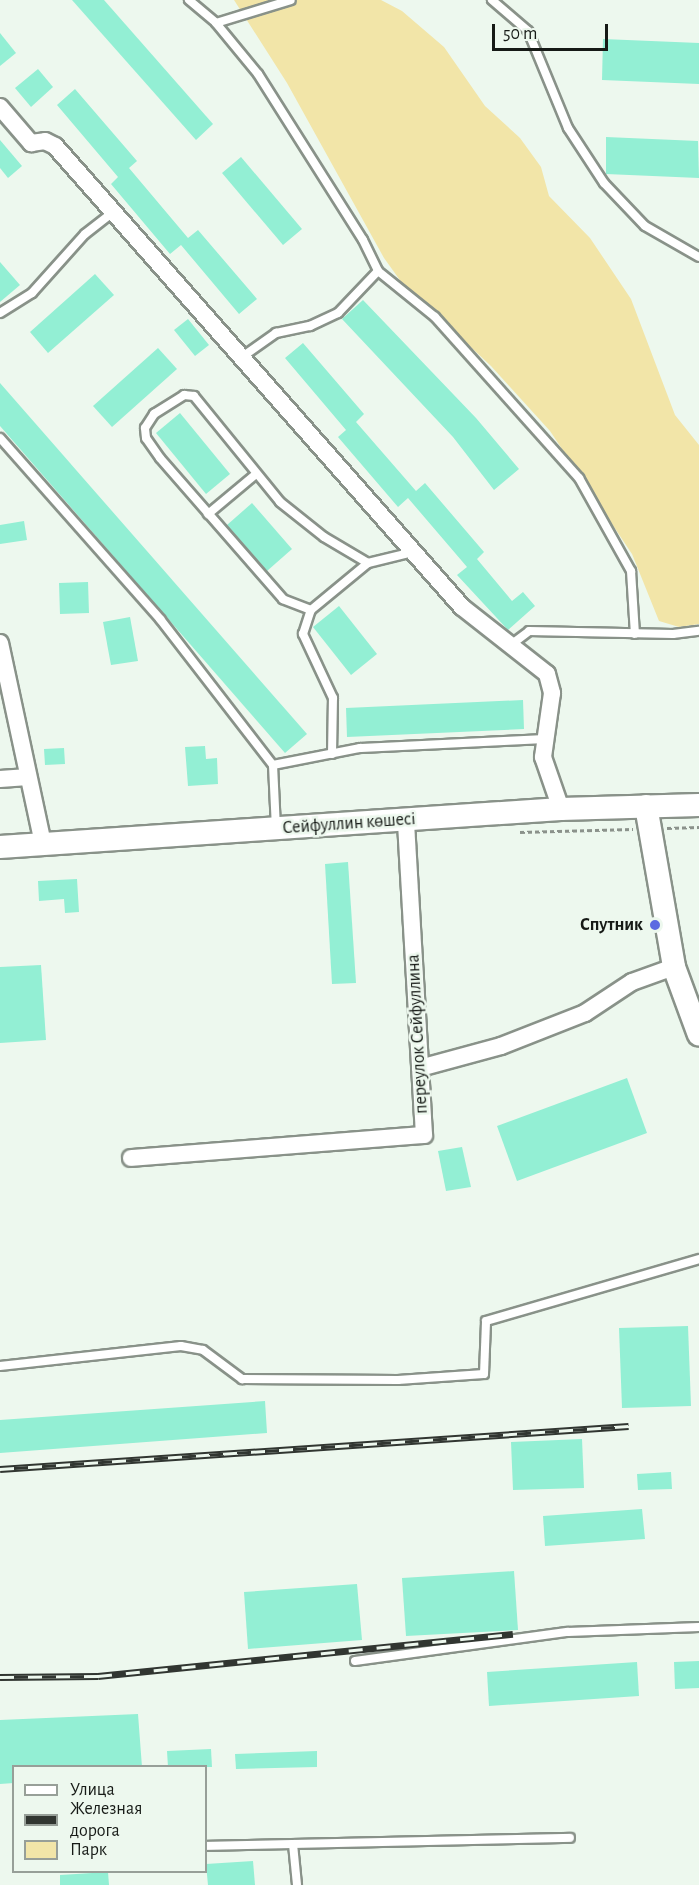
<!DOCTYPE html>
<html>
<head>
<meta charset="utf-8">
<style>
  body { margin:0 }
  #map { position:relative; width:699px; height:1885px; overflow:hidden; background:#edf8ee; font-family:"Alegreya Sans",sans-serif }
  div>[style] { position:absolute }
  .green>* { inset:0; background:#f2e5a8 }
  .building>* { inset:0; background:#93efd4 }
  .path>* { height:3px; margin-top:-1.5px; transform-origin:0; background:repeating-linear-gradient(90deg,#8b928b 0 4.5px,transparent 0 7.5px) }
  .roads { filter:drop-shadow(2px 0 #899289) drop-shadow(-2px 0 #899289) drop-shadow(0 2px #899289) drop-shadow(0 -2px #899289) }
  .lane>* { height:8px; margin:-4px; padding:0 4px; transform-origin:4px; border-radius:4px; background:#fff }
  .street>* { height:16px; margin:-8px; padding:0 8px; transform-origin:8px; border-radius:8px; background:#fff }
  .secondary>* { height:22px; margin:-11px; padding:0 11px; transform-origin:11px; border-radius:11px; background:#fff }
  .rail>* { height:7px; margin-top:-3.5px; transform-origin:0; background:repeating-linear-gradient(90deg,#edf8ee 0 14px,#313631 0 28px); box-sizing:border-box; border-block:2px solid #313631 }
  .dots>* { width:16px; height:16px; translate:-50% -50%; box-sizing:border-box; border:3px solid #edf8ee; border-radius:50% }
  span { translate:-50% -50%; white-space:nowrap; text-align:center; line-height:1.15; -webkit-text-stroke:5px #edf8ee; paint-order:stroke }
  .street-label { font-size:18px; color:#161a16 }
  .poi-label { font-size:18px; color:#161a16; font-weight:700 }
  .right { translate:-100% -50%; text-align:right }
  .legend { position:absolute; left:12px; top:1765px; width:195px; height:108px; box-sizing:border-box; background:#edf8ee; border:2px solid #979f98; margin:0; padding:8px 10px; list-style:none; font-size:18px; color:#161a16 }
  .legend li { display:flex; align-items:center; gap:12px; height:30px }
  .legend b { width:30px; border:2px solid #979f98 }
  .scale { position:absolute; left:492px; top:24px; width:116px; height:27px; box-sizing:border-box; border:3px solid #161a16; border-top:0; padding-left:8px; font-size:18px; line-height:21px; white-space:nowrap; color:#161a16; -webkit-text-stroke:4px #edf8ee; paint-order:stroke }
</style>
</head>
<body>
<div id="map">
  <div class="green">
    <div style="clip-path:polygon(234px 0,381px 0,402px 11px,444px 47px,485px 106px,520px 138px,541px 167px,549px 196px,590px 238px,631px 299px,675px 415px,699px 445px,699px 624px,679px 627px,659px 621px,632px 554px,550px 431px,491px 366px,402px 283px,384px 258px,287px 83px)"></div>
  </div>
  <div class="building">
    <div style="clip-path:polygon(72px 0,104px 0,213px 124px,196px 140px)"></div>
    <div style="clip-path:polygon(0 33px,16px 53px,0 66px)"></div>
    <div style="clip-path:polygon(603px 39px,699px 43px,699px 84px,602px 80px)"></div>
    <div style="clip-path:polygon(38px 69px,53px 87px,31px 107px,15px 88px)"></div>
    <div style="clip-path:polygon(75px 89px,137px 161px,129px 168px,188px 238px,198px 230px,257px 299px,239px 314px,181px 245px,170px 254px,111px 184px,118px 177px,57px 105px)"></div>
    <div style="clip-path:polygon(606px 137px,698px 141px,699px 178px,606px 174px)"></div>
    <div style="clip-path:polygon(0 140px,22px 166px,8px 178px,0 168px)"></div>
    <div style="clip-path:polygon(241px 157px,302px 229px,283px 245px,222px 173px)"></div>
    <div style="clip-path:polygon(0 262px,20px 285px,0 302px)"></div>
    <div style="clip-path:polygon(95px 274px,114px 295px,48px 353px,30px 332px)"></div>
    <div style="clip-path:polygon(363px 300px,476px 418px,519px 469px,494px 490px,453px 437px,342px 319px)"></div>
    <div style="clip-path:polygon(188px 319px,209px 345px,195px 356px,174px 330px)"></div>
    <div style="clip-path:polygon(303px 343px,364px 414px,356px 422px,416px 491px,425px 483px,484px 552px,477px 559px,512px 601px,523px 592px,535px 606px,508px 630px,457px 575px,467px 567px,408px 498px,398px 507px,338px 437px,346px 430px,285px 358px)"></div>
    <div style="clip-path:polygon(158px 348px,177px 369px,112px 427px,93px 406px)"></div>
    <div style="clip-path:polygon(0 383px,307px 734px,285px 753px,0 426px)"></div>
    <div style="clip-path:polygon(180px 413px,230px 474px,206px 494px,156px 433px)"></div>
    <div style="clip-path:polygon(252px 503px,292px 549px,267px 571px,227px 525px)"></div>
    <div style="clip-path:polygon(24px 521px,27px 540px,0 544px,0 525px)"></div>
    <div style="clip-path:polygon(88px 582px,89px 613px,60px 614px,59px 583px)"></div>
    <div style="clip-path:polygon(339px 606px,377px 654px,351px 675px,313px 627px)"></div>
    <div style="clip-path:polygon(130px 617px,138px 661px,111px 665px,103px 622px)"></div>
    <div style="clip-path:polygon(523px 700px,524px 729px,347px 737px,346px 708px)"></div>
    <div style="clip-path:polygon(205px 746px,206px 759px,217px 758px,218px 784px,188px 786px,185px 747px)"></div>
    <div style="clip-path:polygon(64px 748px,65px 764px,45px 765px,44px 749px)"></div>
    <div style="clip-path:polygon(348px 862px,356px 983px,332px 984px,325px 864px)"></div>
    <div style="clip-path:polygon(77px 879px,79px 912px,65px 913px,64px 899px,39px 901px,38px 881px)"></div>
    <div style="clip-path:polygon(41px 965px,46px 1040px,0 1043px,0 967px)"></div>
    <div style="clip-path:polygon(627px 1078px,647px 1133px,517px 1181px,497px 1126px)"></div>
    <div style="clip-path:polygon(462px 1147px,471px 1187px,446px 1191px,438px 1151px)"></div>
    <div style="clip-path:polygon(688px 1326px,691px 1406px,622px 1408px,619px 1328px)"></div>
    <div style="clip-path:polygon(265px 1401px,267px 1433px,0 1453px,0 1420px)"></div>
    <div style="clip-path:polygon(582px 1439px,584px 1488px,513px 1490px,511px 1442px)"></div>
    <div style="clip-path:polygon(671px 1472px,672px 1489px,638px 1490px,637px 1474px)"></div>
    <div style="clip-path:polygon(642px 1509px,645px 1539px,545px 1546px,543px 1516px)"></div>
    <div style="clip-path:polygon(514px 1571px,518px 1630px,406px 1636px,402px 1578px)"></div>
    <div style="clip-path:polygon(357px 1584px,362px 1640px,248px 1649px,244px 1592px)"></div>
    <div style="clip-path:polygon(699px 1661px,699px 1688px,675px 1689px,674px 1662px)"></div>
    <div style="clip-path:polygon(637px 1662px,639px 1696px,489px 1706px,487px 1672px)"></div>
    <div style="clip-path:polygon(138px 1714px,142px 1767px,14px 1767px,14px 1783px,0 1784px,0 1720px)"></div>
    <div style="clip-path:polygon(211px 1749px,212px 1767px,168px 1767px,167px 1751px)"></div>
    <div style="clip-path:polygon(317px 1751px,317px 1767px,236px 1769px,235px 1754px)"></div>
    <div style="clip-path:polygon(253px 1861px,255px 1885px,208px 1885px,206px 1864px)"></div>
    <div style="clip-path:polygon(108px 1872px,109px 1885px,60px 1885px,60px 1875px)"></div>
  </div>
  <div class="path">
    <div style="left:667px;top:828px;width:32px;rotate:-2deg"></div>
    <div style="left:520px;top:832px;width:113px;rotate:-1.5deg"></div>
  </div>
  <div class="roads">
    <div class="lane">
      <div style="left:189px;top:0;width:35px;rotate:40deg"></div>
      <div style="left:216px;top:23px;width:66px;rotate:50.5deg"></div>
      <div style="left:258px;top:74px;width:196px;rotate:57.7deg"></div>
      <div style="left:363px;top:240px;width:34px;rotate:64deg"></div>
      <div style="left:492px;top:0;width:48px;rotate:40.7deg"></div>
      <div style="left:528px;top:31px;width:105px;rotate:67.6deg"></div>
      <div style="left:568px;top:128px;width:66px;rotate:56.8deg"></div>
      <div style="left:604px;top:183px;width:59px;rotate:46.4deg"></div>
      <div style="left:645px;top:226px;width:62px;rotate:29.9deg"></div>
      <div style="left:216px;top:23px;width:78px;rotate:-17deg"></div>
      <div style="left:0;top:313px;width:38px;rotate:-32deg"></div>
      <div style="left:32px;top:293px;width:79px;rotate:-48.1deg"></div>
      <div style="left:85px;top:234px;width:34px;rotate:-38deg"></div>
      <div style="left:242px;top:357px;width:42px;rotate:-35.2deg"></div>
      <div style="left:276px;top:333px;width:35px;rotate:-12deg"></div>
      <div style="left:310px;top:326px;width:31px;rotate:-25deg"></div>
      <div style="left:338px;top:313px;width:58px;rotate:-46.4deg"></div>
      <div style="left:378px;top:271px;width:73px;rotate:38.9deg"></div>
      <div style="left:435px;top:317px;width:216px;rotate:48.2deg"></div>
      <div style="left:579px;top:478px;width:107px;rotate:60.8deg"></div>
      <div style="left:631px;top:571px;width:63px;rotate:86.4deg"></div>
      <div style="left:0;top:438px;width:242px;rotate:48.5deg"></div>
      <div style="left:160px;top:619px;width:185px;rotate:52.3deg"></div>
      <div style="left:273px;top:765px;width:63px;rotate:87.3deg"></div>
      <div style="left:208px;top:514px;width:62px;rotate:-39.8deg"></div>
      <div style="left:311px;top:610px;width:30px;rotate:-159deg"></div>
      <div style="left:283px;top:599px;width:187px;rotate:-131.1deg"></div>
      <div style="left:160px;top:458px;width:24px;rotate:-125deg"></div>
      <div style="left:146px;top:438px;width:10px;rotate:-96deg"></div>
      <div style="left:145px;top:428px;width:17px;rotate:-57deg"></div>
      <div style="left:154px;top:414px;width:36px;rotate:-32deg"></div>
      <div style="left:184px;top:395px;width:10px;rotate:6deg"></div>
      <div style="left:194px;top:396px;width:136px;rotate:50.9deg"></div>
      <div style="left:280px;top:502px;width:56px;rotate:38.5deg"></div>
      <div style="left:324px;top:537px;width:51px;rotate:30.6deg"></div>
      <div style="left:512px;top:644px;width:21px;rotate:-37deg"></div>
      <div style="left:529px;top:631px;width:144px;rotate:1.2deg"></div>
      <div style="left:673px;top:634px;width:26px;rotate:-7deg"></div>
      <div style="left:332px;top:754px;width:56px;rotate:-89deg"></div>
      <div style="left:333px;top:698px;width:71px;rotate:-115.1deg"></div>
      <div style="left:303px;top:634px;width:25px;rotate:-72deg"></div>
      <div style="left:311px;top:610px;width:74px;rotate:-39.5deg"></div>
      <div style="left:368px;top:563px;width:46px;rotate:-13.7deg"></div>
      <div style="left:273px;top:765px;width:89px;rotate:-11.1deg"></div>
      <div style="left:360px;top:748px;width:186px;rotate:-2.8deg"></div>
      <div style="left:0;top:1366px;width:182px;rotate:-6.3deg"></div>
      <div style="left:181px;top:1346px;width:22px;rotate:10deg"></div>
      <div style="left:203px;top:1350px;width:49px;rotate:36.6deg"></div>
      <div style="left:242px;top:1379px;width:156px;rotate:0.4deg"></div>
      <div style="left:398px;top:1380px;width:86px;rotate:-4deg"></div>
      <div style="left:484px;top:1374px;width:53px;rotate:-87.8deg"></div>
      <div style="left:486px;top:1321px;width:222px;rotate:-16.2deg"></div>
      <div style="left:355px;top:1661px;width:215px;rotate:-7.8deg"></div>
      <div style="left:568px;top:1632px;width:131px;rotate:-2.2deg"></div>
      <div style="left:293px;top:1844px;width:41px;rotate:84.4deg"></div>
      <div style="left:206px;top:1846px;width:364px;rotate:-1.3deg"></div>
    </div>
    <div class="street">
      <div style="left:0;top:107px;width:48px;rotate:49.3deg"></div>
      <div style="left:31px;top:143px;width:14px;rotate:-8deg"></div>
      <div style="left:45px;top:141px;width:11px;rotate:27deg"></div>
      <div style="left:55px;top:146px;width:615px;rotate:48.56deg"></div>
      <div style="left:462px;top:607px;width:108px;rotate:38.2deg"></div>
      <div style="left:547px;top:674px;width:20px;rotate:75deg"></div>
      <div style="left:552px;top:693px;width:65px;rotate:98deg"></div>
      <div style="left:543px;top:757px;width:55px;rotate:70.9deg"></div>
      <div style="left:0;top:643px;width:206px;rotate:77.9deg"></div>
      <div style="left:0;top:779px;width:28px;rotate:-4deg"></div>
      <div style="left:420px;top:1068px;width:84px;rotate:-15.2deg"></div>
      <div style="left:501px;top:1046px;width:90px;rotate:-21.4deg"></div>
      <div style="left:585px;top:1013px;width:56px;rotate:-33.4deg"></div>
      <div style="left:632px;top:982px;width:45px;rotate:-19.7deg"></div>
      <div style="left:131px;top:1158px;width:294px;rotate:-4.5deg"></div>
      <div style="left:424px;top:1135px;width:316px;rotate:-93.3deg"></div>
    </div>
    <div class="secondary">
      <div style="left:646px;top:806px;width:163px;rotate:80.1deg"></div>
      <div style="left:674px;top:967px;width:72px;rotate:69.8deg"></div>
      <div style="left:0;top:847px;width:562px;rotate:-3.88deg"></div>
      <div style="left:561px;top:809px;width:138px;rotate:-1.7deg"></div>
    </div>
  </div>
  <div class="rail">
    <div style="left:0;top:1469px;width:630px;rotate:-3.91deg"></div>
    <div style="left:0;top:1677px;width:98px;rotate:-0.6deg"></div>
    <div style="left:98px;top:1676px;width:417px;rotate:-5.8deg"></div>
  </div>
  <div class="dots">
    <div style="left:655px;top:925px;background:#5c6ae1"></div>
  </div>
  <div class="street-label">
    <span style="left:349px;top:824px;rotate:-4deg">Сейфуллин көшесі</span>
    <span style="left:418px;top:1034px;rotate:-93deg">переулок Сейфуллина</span>
  </div>
  <div class="poi-label">
    <span class="right" style="left:643px;top:925px">Спутник</span>
  </div>
  <ul class="legend">
  <li><b style="height:8px;background:#fff"></b>Улица</li>
  <li><b style="height:8px;background:#313631"></b>Железная дорога</li>
  <li><b style="height:16px;background:#f2e5a8"></b>Парк</li>
  </ul>
  <div class="scale">50 m</div>
</div>
</body>
</html>
